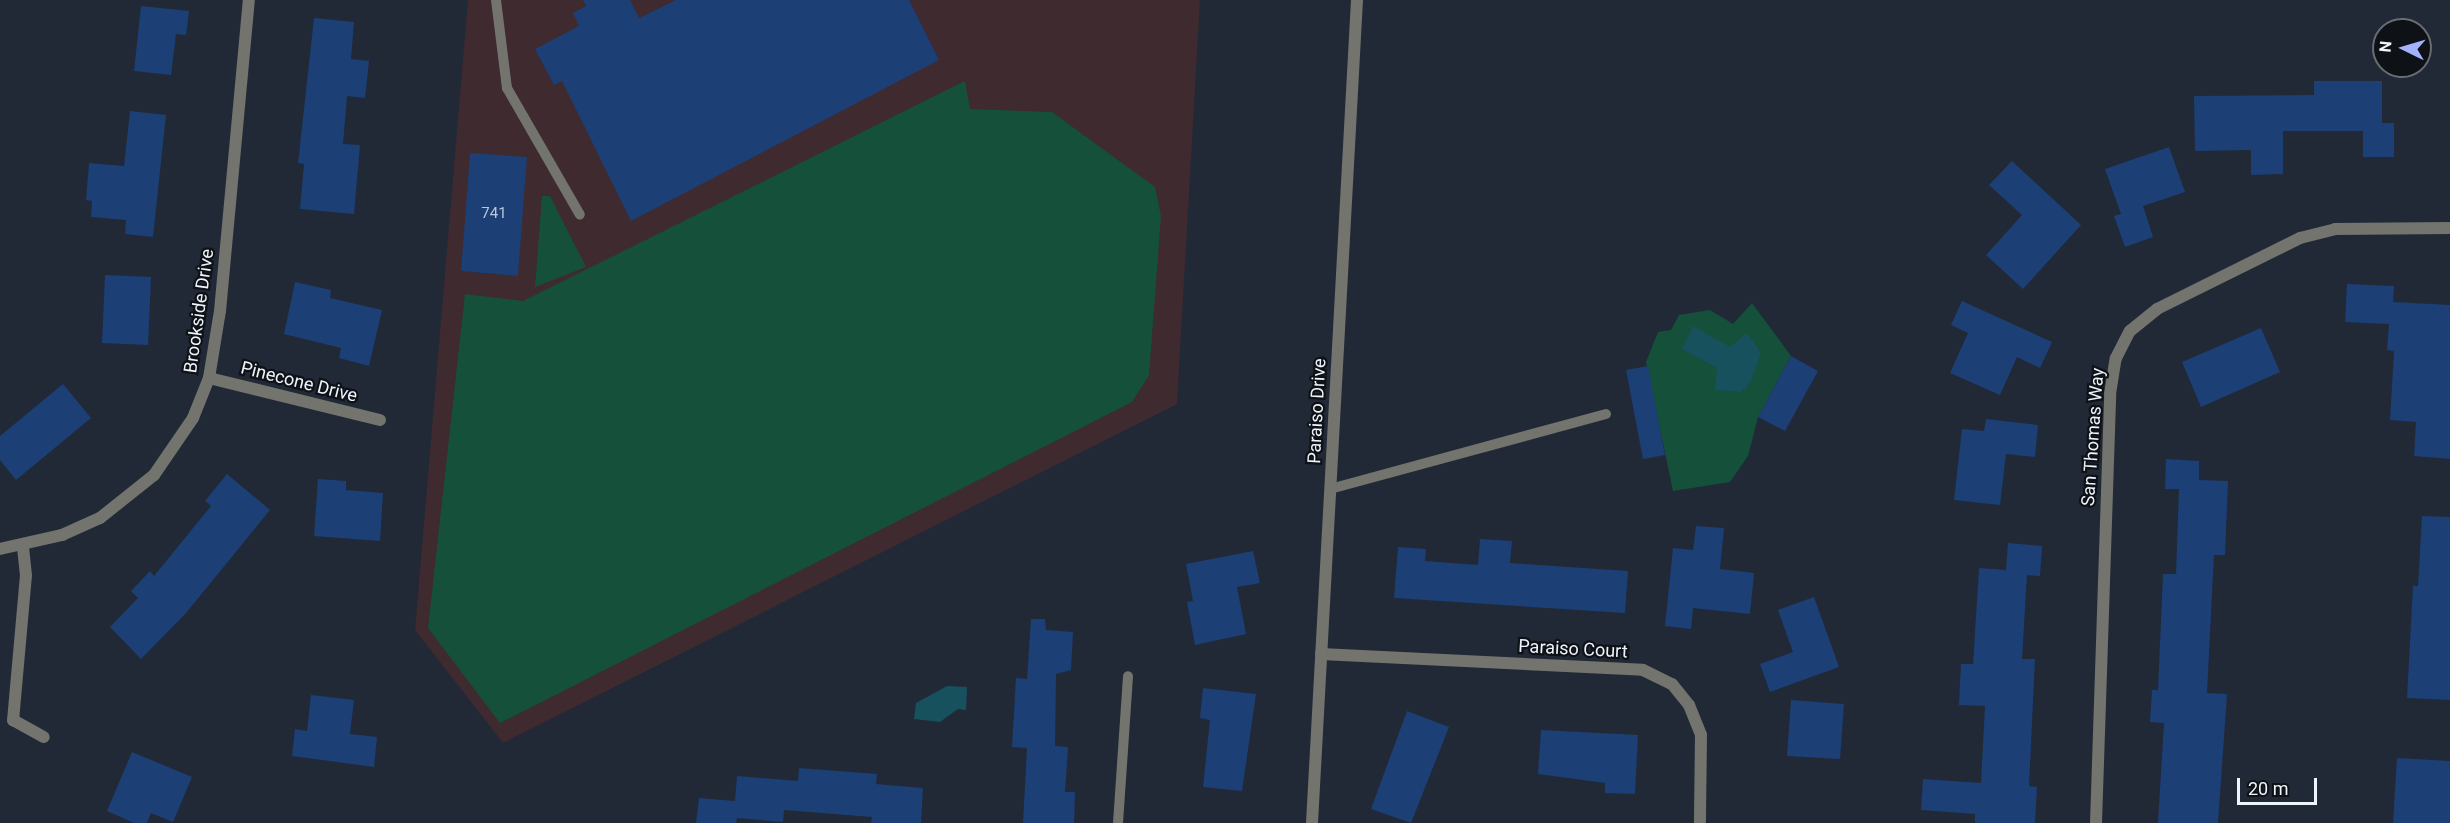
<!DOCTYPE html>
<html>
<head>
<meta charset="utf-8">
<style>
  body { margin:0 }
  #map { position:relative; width:2450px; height:823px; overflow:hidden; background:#212936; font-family:Roboto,sans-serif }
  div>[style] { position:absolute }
  .education>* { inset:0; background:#3e2a2f }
  .green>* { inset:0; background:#15503b }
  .water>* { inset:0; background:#17515e }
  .building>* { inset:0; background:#1c3f76 }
  .service>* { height:10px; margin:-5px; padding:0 5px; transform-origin:5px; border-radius:5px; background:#72746d }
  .minor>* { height:12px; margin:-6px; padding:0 6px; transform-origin:6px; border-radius:6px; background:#72746d }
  span { translate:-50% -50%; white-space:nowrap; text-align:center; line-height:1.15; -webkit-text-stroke:4.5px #0e1217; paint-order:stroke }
  .number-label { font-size:15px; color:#bac6da }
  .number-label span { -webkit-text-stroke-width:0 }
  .street-label { font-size:18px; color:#eef3fc }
  .north { position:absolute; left:2372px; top:18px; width:60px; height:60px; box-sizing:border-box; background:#0e1217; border:2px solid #686c73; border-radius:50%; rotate:275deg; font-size:16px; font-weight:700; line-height:24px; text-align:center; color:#eef3fc }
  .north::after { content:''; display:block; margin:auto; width:21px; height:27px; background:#a3b2fd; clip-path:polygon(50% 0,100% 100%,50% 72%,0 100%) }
  .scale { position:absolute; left:2237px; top:778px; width:80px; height:27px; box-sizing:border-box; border:3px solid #eef3fc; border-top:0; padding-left:8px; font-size:18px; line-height:21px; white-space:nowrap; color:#eef3fc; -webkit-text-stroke:4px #0e1217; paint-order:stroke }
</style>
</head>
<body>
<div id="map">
  <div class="education">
    <div style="clip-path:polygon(468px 0,1200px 0,1177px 404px,503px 743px,415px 630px)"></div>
  </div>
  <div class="green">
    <div style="clip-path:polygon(965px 81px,970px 109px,1052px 112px,1155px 187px,1161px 216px,1149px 375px,1132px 402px,500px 723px,428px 628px,465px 294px,523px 301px)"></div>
    <div style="clip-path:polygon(542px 196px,550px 196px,586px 267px,535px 287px)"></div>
    <div style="clip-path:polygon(1752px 303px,1791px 356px,1758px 417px,1748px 456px,1730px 482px,1673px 491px,1646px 362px,1658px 332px,1671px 330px,1679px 315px,1710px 310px,1733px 324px)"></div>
  </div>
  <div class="water">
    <div style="clip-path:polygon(1693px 326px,1730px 347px,1747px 333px,1761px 353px,1750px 383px,1741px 392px,1715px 390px,1717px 368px,1682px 349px)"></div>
    <div style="clip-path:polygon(947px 686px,967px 687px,966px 710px,958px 709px,940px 722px,914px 719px,916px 703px)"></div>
  </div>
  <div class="building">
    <div style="clip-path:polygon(583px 0,630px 0,639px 18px,676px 0,909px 0,939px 60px,631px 221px,562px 81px,554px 85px,535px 49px,579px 26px,573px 13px,586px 6px)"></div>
    <div style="clip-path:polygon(141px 6px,189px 11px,186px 35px,176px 34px,171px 75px,134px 71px)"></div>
    <div style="clip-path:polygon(314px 18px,354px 22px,351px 59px,369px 61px,365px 98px,347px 96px,343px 144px,360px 145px,354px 214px,300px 209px,304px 164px,298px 163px)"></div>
    <div style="clip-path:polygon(2314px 81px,2382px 81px,2382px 123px,2394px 123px,2394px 157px,2363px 157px,2363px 131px,2283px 131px,2283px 174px,2251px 175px,2251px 150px,2195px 151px,2194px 96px,2314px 95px)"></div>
    <div style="clip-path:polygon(130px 111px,166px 115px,153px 237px,125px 234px,126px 220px,91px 217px,92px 201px,86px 200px,89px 163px,124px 166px)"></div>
    <div style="clip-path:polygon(2169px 147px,2185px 192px,2143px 206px,2153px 237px,2125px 247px,2114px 216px,2121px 214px,2105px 169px)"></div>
    <div style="clip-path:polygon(470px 153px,527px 157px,518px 276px,461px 271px)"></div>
    <div style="clip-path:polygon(2012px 161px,2081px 225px,2023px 289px,1986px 255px,2022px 215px,1989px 185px)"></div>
    <div style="clip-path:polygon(105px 275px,151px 277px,148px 345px,102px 343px)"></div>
    <div style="clip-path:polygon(295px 282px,331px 290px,330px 298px,382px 310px,369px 366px,339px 358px,341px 348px,284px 334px)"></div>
    <div style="clip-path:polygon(2347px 284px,2394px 286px,2393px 302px,2450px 305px,2450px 459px,2414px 456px,2416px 422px,2390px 420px,2394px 351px,2387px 350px,2389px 324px,2345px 322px)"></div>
    <div style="clip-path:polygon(1962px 301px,2052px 342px,2040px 368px,2017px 357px,2000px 395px,1950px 373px,1968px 333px,1951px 325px)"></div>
    <div style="clip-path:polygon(2261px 328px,2280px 372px,2201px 407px,2182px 362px)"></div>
    <div style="clip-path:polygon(1791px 356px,1818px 371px,1785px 431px,1758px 417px)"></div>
    <div style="clip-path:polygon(1648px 366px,1665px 455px,1643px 459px,1626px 370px)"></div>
    <div style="clip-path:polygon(63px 384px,91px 418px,16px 480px,0 460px,0 436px)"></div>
    <div style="clip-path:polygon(1986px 419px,2038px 425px,2035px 457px,2006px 454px,2000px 505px,1954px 500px,1962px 429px,1984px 431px)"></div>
    <div style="clip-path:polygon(2166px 459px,2199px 461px,2199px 480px,2228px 481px,2225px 555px,2214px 555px,2207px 693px,2227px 694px,2218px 823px,2158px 823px,2164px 723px,2150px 722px,2152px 690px,2158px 690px,2163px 574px,2176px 574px,2179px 489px,2165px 489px)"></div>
    <div style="clip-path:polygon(227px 474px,270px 510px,186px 613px,141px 659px,110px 627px,138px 598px,131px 591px,150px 571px,154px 576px,211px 506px,205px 501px)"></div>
    <div style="clip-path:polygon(318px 479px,346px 481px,346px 490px,383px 493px,380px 541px,314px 536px)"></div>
    <div style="clip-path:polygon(2422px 516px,2450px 517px,2450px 700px,2407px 698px,2413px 586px,2418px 586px)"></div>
    <div style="clip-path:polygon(1696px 526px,1724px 528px,1720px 569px,1754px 573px,1750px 614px,1693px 608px,1691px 629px,1665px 626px,1673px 548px,1693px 550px)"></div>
    <div style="clip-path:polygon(1480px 539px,1512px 541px,1510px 563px,1628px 571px,1625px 613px,1394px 598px,1398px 547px,1426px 549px,1425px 561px,1478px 565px)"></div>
    <div style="clip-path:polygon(2008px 543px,2042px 546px,2040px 576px,2027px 575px,2022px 659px,2035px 659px,2029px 786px,2037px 787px,2035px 823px,1975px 823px,1975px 814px,1921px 810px,1923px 779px,1981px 783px,1985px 706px,1959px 705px,1961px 664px,1973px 664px,1979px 568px,2006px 570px)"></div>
    <div style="clip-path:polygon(1253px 551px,1260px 583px,1237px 587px,1246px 634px,1195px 645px,1187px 602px,1193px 601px,1186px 564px)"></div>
    <div style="clip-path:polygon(1814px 597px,1839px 667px,1770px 692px,1760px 664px,1793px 652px,1778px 610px)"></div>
    <div style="clip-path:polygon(1031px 619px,1045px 619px,1046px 630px,1073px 632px,1071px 670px,1056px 674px,1055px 746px,1068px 747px,1065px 792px,1075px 792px,1074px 823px,1023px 823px,1027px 748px,1012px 747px,1016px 678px,1027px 679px)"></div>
    <div style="clip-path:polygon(1203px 688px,1256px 694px,1242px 791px,1203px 787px,1210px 720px,1200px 718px)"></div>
    <div style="clip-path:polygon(311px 695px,354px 700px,350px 734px,377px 737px,374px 767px,292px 756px,295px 729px,307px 731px)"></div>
    <div style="clip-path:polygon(1791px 700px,1844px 704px,1840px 759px,1787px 756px)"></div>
    <div style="clip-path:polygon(1407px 711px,1449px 727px,1411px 823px,1371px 809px)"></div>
    <div style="clip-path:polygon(1541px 730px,1638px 735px,1635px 794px,1605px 793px,1605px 783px,1538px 774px)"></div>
    <div style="clip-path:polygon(132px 752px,192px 777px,173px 822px,151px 813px,147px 823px,134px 823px,107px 811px)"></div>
    <div style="clip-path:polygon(2397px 758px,2450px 761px,2450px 823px,2393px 823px)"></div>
    <div style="clip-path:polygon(799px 768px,877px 774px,876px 784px,923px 788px,921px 823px,871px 823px,872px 817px,784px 810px,783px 822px,737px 818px,736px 823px,696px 823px,699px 798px,735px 801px,737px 776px,798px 781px)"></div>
  </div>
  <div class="service">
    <div style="left:496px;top:0;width:89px;rotate:82.9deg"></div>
    <div style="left:507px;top:88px;width:146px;rotate:60.1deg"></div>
    <div style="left:1330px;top:489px;width:286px;rotate:-15.2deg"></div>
    <div style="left:1118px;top:823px;width:147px;rotate:-86.1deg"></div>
  </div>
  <div class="minor">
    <div style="left:209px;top:378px;width:176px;rotate:13.8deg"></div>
    <div style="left:23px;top:547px;width:28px;rotate:84deg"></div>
    <div style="left:26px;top:575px;width:146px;rotate:95.1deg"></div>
    <div style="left:13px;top:720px;width:35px;rotate:29deg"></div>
    <div style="left:0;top:549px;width:64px;rotate:-12.7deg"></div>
    <div style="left:62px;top:535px;width:42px;rotate:-24.1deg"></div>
    <div style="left:100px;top:518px;width:69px;rotate:-38.5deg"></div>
    <div style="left:154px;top:475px;width:69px;rotate:-55.6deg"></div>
    <div style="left:193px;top:418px;width:43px;rotate:-68.2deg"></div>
    <div style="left:209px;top:378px;width:68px;rotate:-80.7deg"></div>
    <div style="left:220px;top:311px;width:312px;rotate:-84.7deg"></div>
    <div style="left:1321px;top:654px;width:322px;rotate:2.8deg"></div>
    <div style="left:1643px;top:670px;width:32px;rotate:26deg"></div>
    <div style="left:1672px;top:684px;width:27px;rotate:51deg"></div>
    <div style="left:1689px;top:705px;width:32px;rotate:68deg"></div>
    <div style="left:1701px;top:735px;width:88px;rotate:90.7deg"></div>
    <div style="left:1312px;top:823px;width:824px;rotate:-86.87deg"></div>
    <div style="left:2096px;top:823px;width:429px;rotate:-88.1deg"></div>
    <div style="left:2110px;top:394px;width:36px;rotate:-81deg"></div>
    <div style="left:2116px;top:358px;width:30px;rotate:-63deg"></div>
    <div style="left:2130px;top:331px;width:35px;rotate:-39deg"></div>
    <div style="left:2157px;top:309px;width:160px;rotate:-26.4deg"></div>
    <div style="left:2300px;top:238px;width:36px;rotate:-14deg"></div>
    <div style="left:2335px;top:229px;width:115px;rotate:-0.5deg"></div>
  </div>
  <div class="number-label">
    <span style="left:494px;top:214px">741</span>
  </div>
  <div class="street-label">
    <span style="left:199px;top:311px;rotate:-82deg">Brookside Drive</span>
    <span style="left:299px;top:382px;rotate:14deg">Pinecone Drive</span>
    <span style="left:1317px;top:411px;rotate:-87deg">Paraiso Drive</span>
    <span style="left:2093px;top:437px;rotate:-86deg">San Thomas Way</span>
    <span style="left:1573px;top:649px;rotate:3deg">Paraiso Court</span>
  </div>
  <div class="north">N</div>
  <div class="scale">20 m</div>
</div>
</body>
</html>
